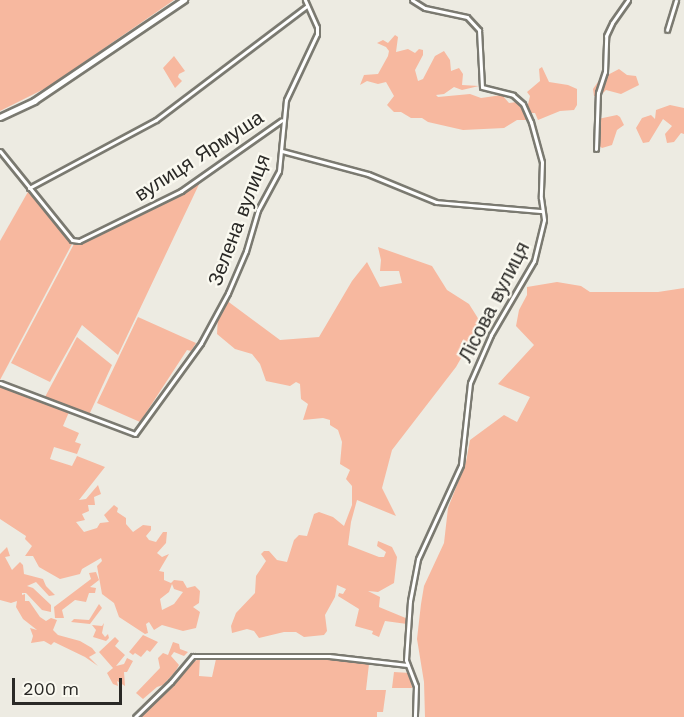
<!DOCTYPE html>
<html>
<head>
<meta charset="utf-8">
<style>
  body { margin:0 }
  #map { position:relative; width:684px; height:717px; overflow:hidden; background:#edebe2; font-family:"Work Sans",sans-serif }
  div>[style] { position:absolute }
  .green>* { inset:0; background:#f7b89f }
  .roads { filter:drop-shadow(2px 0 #7b7a71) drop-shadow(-2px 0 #7b7a71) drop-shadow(0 2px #7b7a71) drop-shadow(0 -2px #7b7a71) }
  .street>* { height:3px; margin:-1.5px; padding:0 1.5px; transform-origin:1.5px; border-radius:1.5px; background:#fff }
  .secondary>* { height:4.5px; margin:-2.25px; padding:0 2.25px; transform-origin:2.25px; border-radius:2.25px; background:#fff }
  span { translate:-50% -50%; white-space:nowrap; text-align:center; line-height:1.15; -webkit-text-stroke:4.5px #faf9f0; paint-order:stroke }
  .street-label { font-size:20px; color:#2a2926 }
  .scale { position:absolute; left:12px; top:678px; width:110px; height:27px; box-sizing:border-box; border:3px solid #2a2926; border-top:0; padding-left:8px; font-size:18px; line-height:21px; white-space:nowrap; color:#2a2926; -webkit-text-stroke:4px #faf9f0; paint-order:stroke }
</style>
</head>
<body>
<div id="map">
  <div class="green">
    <div style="clip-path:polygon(0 0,174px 0,48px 87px,0 111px)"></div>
    <div style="clip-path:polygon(395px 35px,398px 37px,396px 52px,408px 49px,415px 53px,419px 49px,423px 50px,423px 55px,415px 70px,418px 81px,423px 79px,435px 56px,444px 51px,450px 60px,451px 71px,459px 68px,463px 74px,462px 85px,479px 86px,462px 90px,454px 87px,444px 94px,436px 95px,438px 97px,470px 94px,481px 98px,502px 95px,509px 103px,517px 102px,527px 117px,526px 120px,517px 120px,504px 128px,463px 130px,428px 122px,422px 118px,411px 118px,401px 112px,394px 112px,387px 105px,394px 96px,386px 82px,378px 84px,367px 81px,360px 85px,364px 75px,378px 74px,388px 56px,389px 51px,386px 47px,377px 43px,383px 40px,388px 43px)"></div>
    <div style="clip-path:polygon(174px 56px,185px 71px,179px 74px,178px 77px,182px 81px,175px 88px,163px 68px)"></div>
    <div style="clip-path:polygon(542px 67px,549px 82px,568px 85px,577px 89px,577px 105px,574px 110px,560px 111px,538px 120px,535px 113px,531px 113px,527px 109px,530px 96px,527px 92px,540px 81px,539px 69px)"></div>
    <div style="clip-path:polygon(619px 69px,627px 75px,636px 76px,639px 85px,621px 94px,606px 90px,600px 96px,594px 96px,593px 89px,600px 79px)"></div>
    <div style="clip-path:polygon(670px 105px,684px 108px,684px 134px,681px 133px,674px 142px,667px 143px,665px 134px,672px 126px,663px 119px,649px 142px,643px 143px,636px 128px,642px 118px,651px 115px,655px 119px,656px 110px)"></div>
    <div style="clip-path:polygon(617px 115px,620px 117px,624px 125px,617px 130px,612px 145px,602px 148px,598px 145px,598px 119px)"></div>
    <div style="clip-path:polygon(202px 178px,118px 355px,82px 325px,50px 382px,11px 363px,75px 242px,168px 201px)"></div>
    <div style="clip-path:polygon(29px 190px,72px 244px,0 380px,0 241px)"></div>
    <div style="clip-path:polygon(378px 247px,432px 266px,447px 290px,469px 304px,481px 323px,456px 367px,392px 450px,382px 488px,396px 516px,357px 500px,351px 522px,348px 545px,379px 557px,384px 557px,386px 552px,377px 546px,378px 541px,392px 547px,397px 557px,394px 583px,378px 592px,368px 591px,380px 597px,379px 607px,408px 619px,407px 624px,385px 621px,379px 637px,372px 634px,373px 631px,355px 626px,359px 609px,338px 596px,339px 593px,343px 594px,346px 589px,337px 585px,335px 597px,325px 615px,327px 631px,324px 635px,304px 637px,296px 632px,284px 632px,259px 638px,254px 631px,247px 629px,232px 633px,231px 626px,236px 613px,255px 593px,256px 576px,266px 561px,261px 554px,264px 551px,269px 551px,277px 560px,287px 562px,294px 540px,299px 535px,307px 536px,314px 514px,319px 512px,333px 517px,344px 526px,352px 505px,352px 486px,346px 479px,350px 470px,340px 464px,342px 442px,338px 430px,330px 425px,330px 420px,323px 418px,303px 420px,308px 404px,301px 399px,300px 384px,296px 382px,290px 386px,266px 381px,260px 364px,252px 354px,235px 349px,217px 334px,218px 316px,226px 300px,280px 340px,319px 337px,352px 281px,367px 262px,380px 287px,402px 283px,399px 271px,380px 271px,381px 260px)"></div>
    <div style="clip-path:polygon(557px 282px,581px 286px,590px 292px,658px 292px,684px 288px,684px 717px,425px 717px,424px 682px,417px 639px,421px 604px,424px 586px,444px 543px,448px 508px,466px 462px,470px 440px,504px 415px,517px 422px,530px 397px,498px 384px,534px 345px,516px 326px,519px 310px,527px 295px,527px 287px)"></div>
    <div style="clip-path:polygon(138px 317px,196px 343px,191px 351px,187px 350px,140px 422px,97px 403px)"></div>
    <div style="clip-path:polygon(77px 337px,112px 365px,89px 415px,45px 397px)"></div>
    <div style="clip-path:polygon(evenodd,0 386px,69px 412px,63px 426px,79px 433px,75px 442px,81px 444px,77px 454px,54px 447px,50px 459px,72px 466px,77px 456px,105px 467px,79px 500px,86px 499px,98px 485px,101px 494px,94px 497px,95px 505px,88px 505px,89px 511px,82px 514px,85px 520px,76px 522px,84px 532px,97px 528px,100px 523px,109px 522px,104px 515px,114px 505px,118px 508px,117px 512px,126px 518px,126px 524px,133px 532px,143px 525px,151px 526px,151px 530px,146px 536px,149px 540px,156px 542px,163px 532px,167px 532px,166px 543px,157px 553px,162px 557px,169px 554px,159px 571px,164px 572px,164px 580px,171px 583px,174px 580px,183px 581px,187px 588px,195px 586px,200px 591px,199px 603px,193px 607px,200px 612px,196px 628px,183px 631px,162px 625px,154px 630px,149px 622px,146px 624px,148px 633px,145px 634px,119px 617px,114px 603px,102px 594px,97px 566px,102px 561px,101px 558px,82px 569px,80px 574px,60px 579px,39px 567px,33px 556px,25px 556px,32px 546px,25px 539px,26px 536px,0 519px,0 386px,172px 584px,174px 589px,183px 592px,174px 604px,162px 610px,160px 599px,169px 592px,172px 584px)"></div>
    <div style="clip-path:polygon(7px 547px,10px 556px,5px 557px,12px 570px,20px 562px,23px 565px,24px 574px,43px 579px,46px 586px,55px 595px,49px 596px,36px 582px,27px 586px,33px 588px,51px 605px,51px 612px,42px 610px,26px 593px,22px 593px,22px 595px,25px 594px,25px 601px,29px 601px,40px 617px,46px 621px,51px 618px,57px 620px,53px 630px,58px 635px,80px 641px,92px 648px,96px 653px,89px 657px,98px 666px,85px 657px,54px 642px,51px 645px,44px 641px,31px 643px,33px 636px,30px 628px,37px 630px,23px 619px,16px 607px,17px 601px,11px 603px,0 600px,0 554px)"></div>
    <div style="clip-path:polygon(96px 572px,99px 580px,90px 587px,96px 588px,95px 593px,89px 593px,86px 602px,75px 600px,62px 610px,64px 618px,55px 618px,54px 607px,91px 579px,89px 573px)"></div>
    <div style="clip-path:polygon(99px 604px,102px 608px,90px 624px,71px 622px,74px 619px,89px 620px)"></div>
    <div style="clip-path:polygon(104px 623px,102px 633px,105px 637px,108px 634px,109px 638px,106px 641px,93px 637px,96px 630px,92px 625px,102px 626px)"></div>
    <div style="clip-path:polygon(143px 635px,158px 642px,150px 652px,147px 650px,141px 657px,135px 653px,133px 655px,129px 652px)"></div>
    <div style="clip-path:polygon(115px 637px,119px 641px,115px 646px,125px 655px,116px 666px,124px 664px,127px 658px,133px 661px,127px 672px,124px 672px,125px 686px,117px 681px,118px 686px,113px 684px,107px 673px,113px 668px,99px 652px)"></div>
    <div style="clip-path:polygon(173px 642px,179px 644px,180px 649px,188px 652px,184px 656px,174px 652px,171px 656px,179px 665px,175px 672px,163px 685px,157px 687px,143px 699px,136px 693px,160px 668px,158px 658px,163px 653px,168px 655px)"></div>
    <div style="clip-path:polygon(200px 658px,199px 676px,212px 677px,216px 659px,353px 659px,363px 662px,369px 664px,366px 690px,386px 690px,383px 712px,377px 712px,377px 717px,140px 717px,186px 667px)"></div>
    <div style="clip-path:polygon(394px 672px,410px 673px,412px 688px,392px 688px)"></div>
  </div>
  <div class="roads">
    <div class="street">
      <div style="left:412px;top:0;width:15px;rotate:32deg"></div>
      <div style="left:425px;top:8px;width:43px;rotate:12.1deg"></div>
      <div style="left:467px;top:17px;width:18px;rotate:47deg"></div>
      <div style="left:479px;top:30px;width:57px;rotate:87deg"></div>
      <div style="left:482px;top:87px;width:32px;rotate:14deg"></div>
      <div style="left:513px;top:95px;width:13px;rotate:42deg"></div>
      <div style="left:523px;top:104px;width:20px;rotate:66deg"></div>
      <div style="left:531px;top:122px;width:41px;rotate:74.6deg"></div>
      <div style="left:542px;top:162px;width:36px;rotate:92deg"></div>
      <div style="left:541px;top:198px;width:22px;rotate:82deg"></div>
      <div style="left:544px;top:220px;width:42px;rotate:103.7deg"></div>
      <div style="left:534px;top:261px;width:86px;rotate:120.2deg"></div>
      <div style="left:491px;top:335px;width:52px;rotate:113.6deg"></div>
      <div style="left:470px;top:383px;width:82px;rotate:96.3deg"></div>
      <div style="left:461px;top:465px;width:103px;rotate:114.6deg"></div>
      <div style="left:418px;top:559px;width:43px;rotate:100.8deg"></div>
      <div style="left:410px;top:601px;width:59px;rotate:93.9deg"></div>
      <div style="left:406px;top:660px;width:28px;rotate:69deg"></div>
      <div style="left:416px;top:686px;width:31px;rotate:92deg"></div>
      <div style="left:667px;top:30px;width:31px;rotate:-73deg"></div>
      <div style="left:596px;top:149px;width:56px;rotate:-88deg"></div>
      <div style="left:598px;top:93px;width:22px;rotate:-72deg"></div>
      <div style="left:605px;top:72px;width:36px;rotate:-88deg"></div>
      <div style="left:606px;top:36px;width:14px;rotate:-65deg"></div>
      <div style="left:612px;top:23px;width:28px;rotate:-55deg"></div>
      <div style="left:0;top:151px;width:114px;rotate:51deg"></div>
      <div style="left:72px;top:240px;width:7px;rotate:8deg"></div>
      <div style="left:79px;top:241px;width:114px;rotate:-26.1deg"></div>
      <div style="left:181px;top:191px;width:123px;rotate:-35.1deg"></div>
      <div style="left:282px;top:151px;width:89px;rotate:15deg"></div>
      <div style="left:368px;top:174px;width:74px;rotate:22.4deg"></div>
      <div style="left:436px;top:202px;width:106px;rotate:4.9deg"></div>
      <div style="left:29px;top:188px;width:144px;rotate:-28.2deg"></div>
      <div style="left:156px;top:120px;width:189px;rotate:-37.1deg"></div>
      <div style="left:0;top:383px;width:144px;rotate:20.7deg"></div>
      <div style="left:135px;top:434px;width:112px;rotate:-54deg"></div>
      <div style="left:201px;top:343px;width:57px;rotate:-61.6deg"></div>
      <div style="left:228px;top:293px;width:46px;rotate:-66.8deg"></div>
      <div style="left:246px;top:251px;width:43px;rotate:-73.7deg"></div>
      <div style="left:258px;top:210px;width:44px;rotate:-61.7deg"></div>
      <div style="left:279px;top:171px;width:71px;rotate:-84.4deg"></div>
      <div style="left:286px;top:100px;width:73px;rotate:-64.8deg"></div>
      <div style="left:317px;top:34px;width:7px;rotate:-90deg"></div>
      <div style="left:317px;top:27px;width:30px;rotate:-114deg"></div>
      <div style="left:135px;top:717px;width:50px;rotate:-44.2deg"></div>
      <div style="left:171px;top:682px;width:34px;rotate:-50deg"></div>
      <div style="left:193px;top:656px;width:136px"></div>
      <div style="left:329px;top:656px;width:79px;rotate:6.6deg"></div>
    </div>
    <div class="secondary">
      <div style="left:0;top:117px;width:38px;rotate:-25deg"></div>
      <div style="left:34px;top:101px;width:181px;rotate:-34deg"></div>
    </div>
  </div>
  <div class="street-label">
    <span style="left:199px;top:156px;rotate:-33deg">вулиця Ярмуша</span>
    <span style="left:239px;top:220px;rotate:-69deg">Зелена вулиця</span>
    <span style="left:494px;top:302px;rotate:-63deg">Лісова вулиця</span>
  </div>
  <div class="scale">200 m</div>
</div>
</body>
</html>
